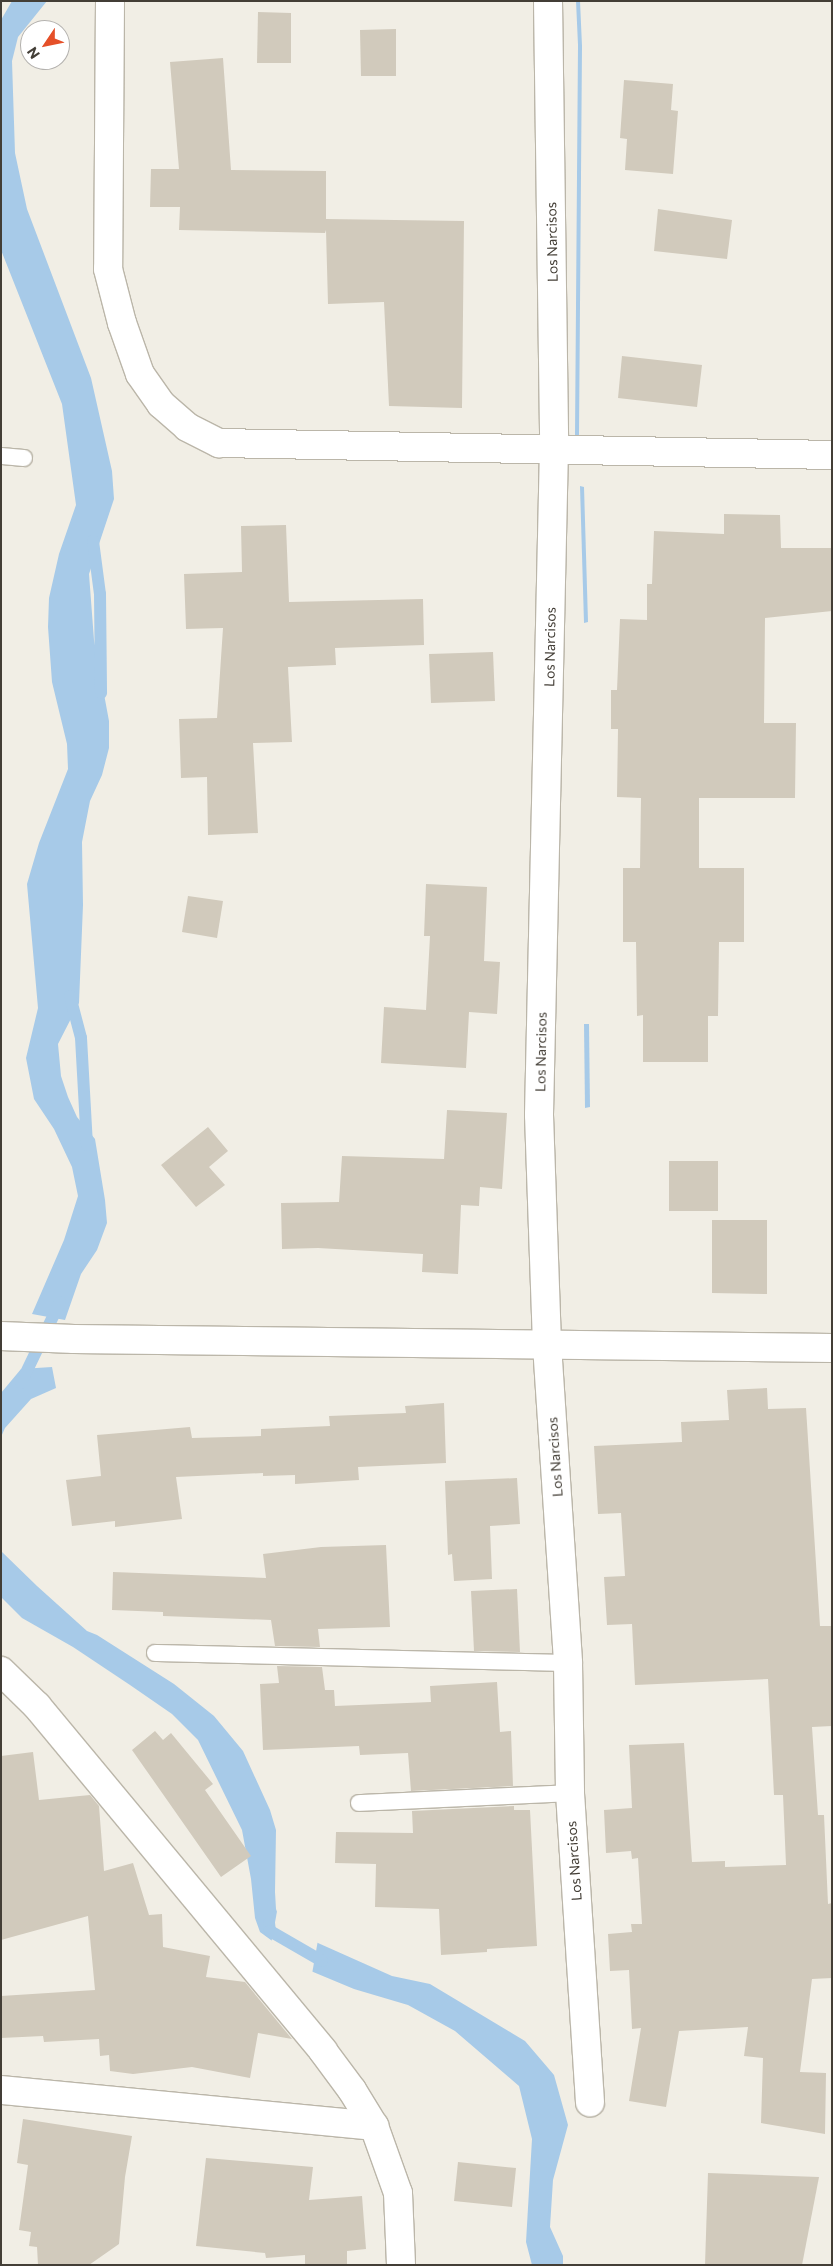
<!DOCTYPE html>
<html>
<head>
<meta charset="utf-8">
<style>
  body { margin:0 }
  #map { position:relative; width:833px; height:2266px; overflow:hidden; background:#f1eee5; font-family:Commissioner,sans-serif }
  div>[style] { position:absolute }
  .water>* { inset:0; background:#a7cae8 }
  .pier>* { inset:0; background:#f1eee5 }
  .stream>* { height:12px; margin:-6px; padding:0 6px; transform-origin:6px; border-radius:6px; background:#a7cae8 }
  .building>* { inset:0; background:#d1cabc }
  .roads { filter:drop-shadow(1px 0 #bbb6a9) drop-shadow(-1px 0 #bbb6a9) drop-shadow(0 1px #bbb6a9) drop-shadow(0 -1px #bbb6a9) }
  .service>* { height:16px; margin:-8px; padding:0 8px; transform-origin:8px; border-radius:8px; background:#fff }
  .minor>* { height:28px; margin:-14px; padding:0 14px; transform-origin:14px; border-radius:14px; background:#fff }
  span { translate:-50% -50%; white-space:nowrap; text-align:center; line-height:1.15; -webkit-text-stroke:4px #fff; paint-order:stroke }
  .street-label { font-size:14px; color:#433e36 }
  .frame { position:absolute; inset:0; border:2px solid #433e36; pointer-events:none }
  .north { position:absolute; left:20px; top:20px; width:50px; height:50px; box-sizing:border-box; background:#fff; border:1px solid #b4b2af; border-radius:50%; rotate:236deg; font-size:14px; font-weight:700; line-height:20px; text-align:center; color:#433e36 }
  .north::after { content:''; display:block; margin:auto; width:18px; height:22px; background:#e55029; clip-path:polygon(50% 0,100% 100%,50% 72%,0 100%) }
</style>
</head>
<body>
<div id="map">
  <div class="water">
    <div style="clip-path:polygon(12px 1px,47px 1px,18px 37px,12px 61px,15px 153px,27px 209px,91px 378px,112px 471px,114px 499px,89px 574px,94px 640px,109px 721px,109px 748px,102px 775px,90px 801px,82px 842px,83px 905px,79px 1003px,58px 1044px,61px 1076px,68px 1097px,77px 1117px,95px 1139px,105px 1200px,107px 1223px,97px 1250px,81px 1274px,65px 1320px,32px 1314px,64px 1240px,78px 1196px,72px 1167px,54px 1129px,34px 1099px,26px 1058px,38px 1008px,27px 884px,39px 843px,68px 769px,67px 744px,52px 682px,48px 627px,49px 598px,59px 554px,76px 505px,62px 404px,1px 250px,1px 20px)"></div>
    <div style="clip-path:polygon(576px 1px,580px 1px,582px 46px,579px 436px,575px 436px,578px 45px)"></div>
    <div style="clip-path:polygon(580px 486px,584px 487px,588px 622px,584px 623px)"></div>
    <div style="clip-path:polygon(584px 1024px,589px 1024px,590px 1107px,585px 1108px)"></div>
    <div style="clip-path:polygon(52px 1367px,56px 1388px,31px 1399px,5px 1428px,1px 1437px,1px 1393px,21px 1369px)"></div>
    <div style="clip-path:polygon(1px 1551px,37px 1586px,87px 1631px,97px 1635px,174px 1684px,214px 1716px,243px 1751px,270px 1810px,276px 1830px,275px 1892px,276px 1909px,281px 1923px,275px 1943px,260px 1932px,255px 1918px,251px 1879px,242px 1830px,198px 1740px,172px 1714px,130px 1685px,73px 1647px,22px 1618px,1px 1597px)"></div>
    <div style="clip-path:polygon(309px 1939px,392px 1976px,430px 1984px,525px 2041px,554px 2075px,568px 2125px,553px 2180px,550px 2227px,563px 2256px,563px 2265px,532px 2265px,526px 2242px,532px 2139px,519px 2086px,455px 2031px,408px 2005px,354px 1989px,306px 1969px)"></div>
  </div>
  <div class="pier">
    <div style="clip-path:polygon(278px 1906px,284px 1924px,275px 1946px,271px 1944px)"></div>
    <div style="clip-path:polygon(310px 1937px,318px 1940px,312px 1974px,304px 1969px,307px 1938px)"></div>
  </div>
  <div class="stream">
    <div style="left:93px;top:541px;width:53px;rotate:82.5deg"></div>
    <div style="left:100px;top:594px;width:99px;rotate:89.4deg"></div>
    <div style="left:70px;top:996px;width:43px;rotate:75.3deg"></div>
    <div style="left:81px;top:1038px;width:107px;rotate:86.8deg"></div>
    <div style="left:21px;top:1383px;width:90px;rotate:-64.3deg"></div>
    <div style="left:269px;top:1923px;width:8px;rotate:83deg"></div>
    <div style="left:270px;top:1931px;width:60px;rotate:30deg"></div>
  </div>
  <div class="building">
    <div style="clip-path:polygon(258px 12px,291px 13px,291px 63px,257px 63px)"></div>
    <div style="clip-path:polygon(396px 29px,396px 76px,361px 76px,360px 30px)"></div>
    <div style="clip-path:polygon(223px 58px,231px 170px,326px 171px,326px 219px,464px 221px,462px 408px,389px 406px,384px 302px,328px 304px,326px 230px,325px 233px,179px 230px,180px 207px,150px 207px,151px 169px,179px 169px,170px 62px)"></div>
    <div style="clip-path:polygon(624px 80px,673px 84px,671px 110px,678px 111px,673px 174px,625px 170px,627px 139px,620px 138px)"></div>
    <div style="clip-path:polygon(658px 209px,732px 220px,727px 259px,654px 251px)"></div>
    <div style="clip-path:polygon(622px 356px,702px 365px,697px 407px,618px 398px)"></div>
    <div style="clip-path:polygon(724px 514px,780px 515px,781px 548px,832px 548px,832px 611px,765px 618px,764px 723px,796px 723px,795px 798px,699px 798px,699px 868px,744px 868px,744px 942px,719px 942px,718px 1016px,708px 1016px,708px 1062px,643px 1062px,643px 1015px,637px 1016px,636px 942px,623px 942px,623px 868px,640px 868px,641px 798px,617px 797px,618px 729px,611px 729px,611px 690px,617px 690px,620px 619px,647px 620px,647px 584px,652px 584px,654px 531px,724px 534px)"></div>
    <div style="clip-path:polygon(286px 525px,289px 602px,423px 599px,424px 645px,335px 648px,336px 665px,288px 667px,292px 742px,253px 743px,258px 833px,208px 835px,207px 777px,181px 778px,179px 719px,217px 718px,223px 628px,186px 629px,184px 574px,242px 572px,241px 526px)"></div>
    <div style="clip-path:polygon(493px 652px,495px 701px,431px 703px,429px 654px)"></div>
    <div style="clip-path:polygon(426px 884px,487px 887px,484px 961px,500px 962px,497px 1014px,469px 1012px,466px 1068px,381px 1063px,384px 1007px,426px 1010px,430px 936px,424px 936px)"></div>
    <div style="clip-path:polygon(188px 896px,223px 901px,217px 938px,182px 932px)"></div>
    <div style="clip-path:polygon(447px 1110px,507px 1113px,502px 1189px,480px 1187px,479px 1206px,461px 1205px,458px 1274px,422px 1272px,423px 1254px,318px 1248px,282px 1249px,281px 1203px,339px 1202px,342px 1156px,444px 1159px)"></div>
    <div style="clip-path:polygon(208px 1127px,228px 1151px,209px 1167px,225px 1185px,196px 1207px,161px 1165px)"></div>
    <div style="clip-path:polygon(669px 1161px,718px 1161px,718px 1211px,669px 1211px)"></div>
    <div style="clip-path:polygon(712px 1220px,767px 1220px,767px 1294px,712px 1293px)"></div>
    <div style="clip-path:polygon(767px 1388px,768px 1409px,806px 1408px,820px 1626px,832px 1626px,832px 1726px,812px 1727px,818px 1815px,824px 1815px,828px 1904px,832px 1903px,832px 1978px,812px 1979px,800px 2072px,826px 2073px,825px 2134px,761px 2123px,763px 2058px,744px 2056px,748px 2027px,679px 2031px,666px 2107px,629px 2101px,641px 2028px,632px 2029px,629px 1970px,610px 1971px,608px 1934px,632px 1932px,631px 1924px,642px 1924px,638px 1858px,632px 1859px,631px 1851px,606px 1853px,604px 1810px,632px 1808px,629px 1745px,684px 1743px,692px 1862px,725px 1861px,725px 1867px,786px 1865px,783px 1795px,774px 1795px,768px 1679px,635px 1685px,632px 1624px,607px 1625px,604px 1577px,625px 1576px,621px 1513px,598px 1514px,594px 1446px,682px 1442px,681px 1422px,729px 1420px,727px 1390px)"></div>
    <div style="clip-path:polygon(444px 1403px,446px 1463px,358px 1467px,359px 1480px,295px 1484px,295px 1475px,263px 1476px,263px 1473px,176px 1477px,182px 1519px,115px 1527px,115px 1521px,72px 1526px,66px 1480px,101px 1476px,97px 1435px,190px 1427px,192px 1438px,261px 1436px,261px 1429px,330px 1426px,329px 1416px,406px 1413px,405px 1406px)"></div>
    <div style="clip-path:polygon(517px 1478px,520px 1524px,490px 1526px,492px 1579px,454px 1581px,452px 1554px,448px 1555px,445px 1481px)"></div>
    <div style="clip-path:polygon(386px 1545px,390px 1627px,318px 1629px,320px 1647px,275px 1646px,271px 1620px,163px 1616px,163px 1612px,112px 1610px,113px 1572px,266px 1578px,263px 1554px,321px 1547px)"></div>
    <div style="clip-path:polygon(517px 1589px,520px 1652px,474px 1651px,471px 1591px)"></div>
    <div style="clip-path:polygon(277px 1666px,322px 1667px,325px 1690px,334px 1690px,335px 1706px,431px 1702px,430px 1686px,497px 1682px,500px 1732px,511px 1731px,513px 1786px,411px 1791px,408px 1753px,360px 1755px,359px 1746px,263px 1750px,260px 1684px,279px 1683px)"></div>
    <div style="clip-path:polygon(155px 1731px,163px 1740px,171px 1733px,213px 1784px,205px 1790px,251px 1856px,221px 1877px,132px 1750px)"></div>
    <div style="clip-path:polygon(33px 1752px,39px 1800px,90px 1795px,99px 1806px,104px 1871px,133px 1863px,149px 1915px,162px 1914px,163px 1947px,210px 1956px,206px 1977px,245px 1982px,292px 2039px,258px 2033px,250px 2078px,192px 2067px,133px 2074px,110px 2071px,109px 2055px,100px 2056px,99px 2039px,44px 2042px,43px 2036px,1px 2038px,1px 1996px,95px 1990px,88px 1916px,1px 1940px,1px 1756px)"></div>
    <div style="clip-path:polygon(514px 1806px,514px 1810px,530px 1810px,537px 1946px,487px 1949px,487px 1952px,441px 1955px,439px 1909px,375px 1907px,376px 1864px,335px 1863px,336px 1832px,413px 1833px,412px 1811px)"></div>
    <div style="clip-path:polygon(23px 2119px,132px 2136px,125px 2177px,119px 2244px,89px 2265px,38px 2265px,37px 2247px,29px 2246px,31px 2232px,19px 2230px,28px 2165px,17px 2163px)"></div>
    <div style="clip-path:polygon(206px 2158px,313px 2167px,309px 2200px,362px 2196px,366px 2249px,347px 2251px,347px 2265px,305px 2265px,305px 2255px,266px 2258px,265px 2253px,196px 2246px)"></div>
    <div style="clip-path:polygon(458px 2162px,516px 2168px,512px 2207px,454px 2201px)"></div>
    <div style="clip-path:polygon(708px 2173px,819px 2177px,802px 2265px,705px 2265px)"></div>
  </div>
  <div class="roads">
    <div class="service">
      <div style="left:1px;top:456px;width:23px;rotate:5deg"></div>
      <div style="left:155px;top:1653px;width:413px;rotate:1.4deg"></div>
      <div style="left:359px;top:1803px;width:211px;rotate:-2.7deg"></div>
    </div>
    <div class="minor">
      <div style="left:110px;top:1px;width:268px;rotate:90.4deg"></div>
      <div style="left:108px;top:269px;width:56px;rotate:75.5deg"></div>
      <div style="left:122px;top:323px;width:54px;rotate:70.6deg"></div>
      <div style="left:140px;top:374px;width:37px;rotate:55deg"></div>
      <div style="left:161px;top:404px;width:35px;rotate:41deg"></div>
      <div style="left:187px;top:427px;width:36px;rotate:27deg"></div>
      <div style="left:219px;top:443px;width:613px;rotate:1.12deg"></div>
      <div style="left:548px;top:1px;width:447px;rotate:89.2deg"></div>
      <div style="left:554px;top:448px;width:667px;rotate:91.29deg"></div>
      <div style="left:539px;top:1115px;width:230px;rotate:88deg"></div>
      <div style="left:547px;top:1345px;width:319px;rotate:86.2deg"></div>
      <div style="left:568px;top:1663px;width:130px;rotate:89.1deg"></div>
      <div style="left:570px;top:1793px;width:310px;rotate:86.3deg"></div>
      <div style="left:1px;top:1336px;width:73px;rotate:2.4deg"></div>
      <div style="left:74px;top:1339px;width:758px;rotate:0.68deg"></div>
      <div style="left:1px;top:1671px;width:50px;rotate:44.2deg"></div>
      <div style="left:37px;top:1706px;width:448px;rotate:50.3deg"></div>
      <div style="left:323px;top:2051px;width:49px;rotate:53.4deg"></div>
      <div style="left:352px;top:2090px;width:42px;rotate:58.6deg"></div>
      <div style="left:374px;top:2126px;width:71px;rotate:70.3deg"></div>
      <div style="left:398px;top:2193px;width:72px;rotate:87.6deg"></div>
      <div style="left:1px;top:2090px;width:375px;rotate:5.5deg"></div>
    </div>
  </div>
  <div class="street-label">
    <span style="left:552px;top:242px;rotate:-91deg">Los Narcisos</span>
    <span style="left:550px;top:647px;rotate:-89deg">Los Narcisos</span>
    <span style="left:541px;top:1052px;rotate:-89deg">Los Narcisos</span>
    <span style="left:555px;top:1457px;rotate:-94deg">Los Narcisos</span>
    <span style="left:574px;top:1861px;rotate:-94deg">Los Narcisos</span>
  </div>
  <div class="frame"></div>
  <div class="north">N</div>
</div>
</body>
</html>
